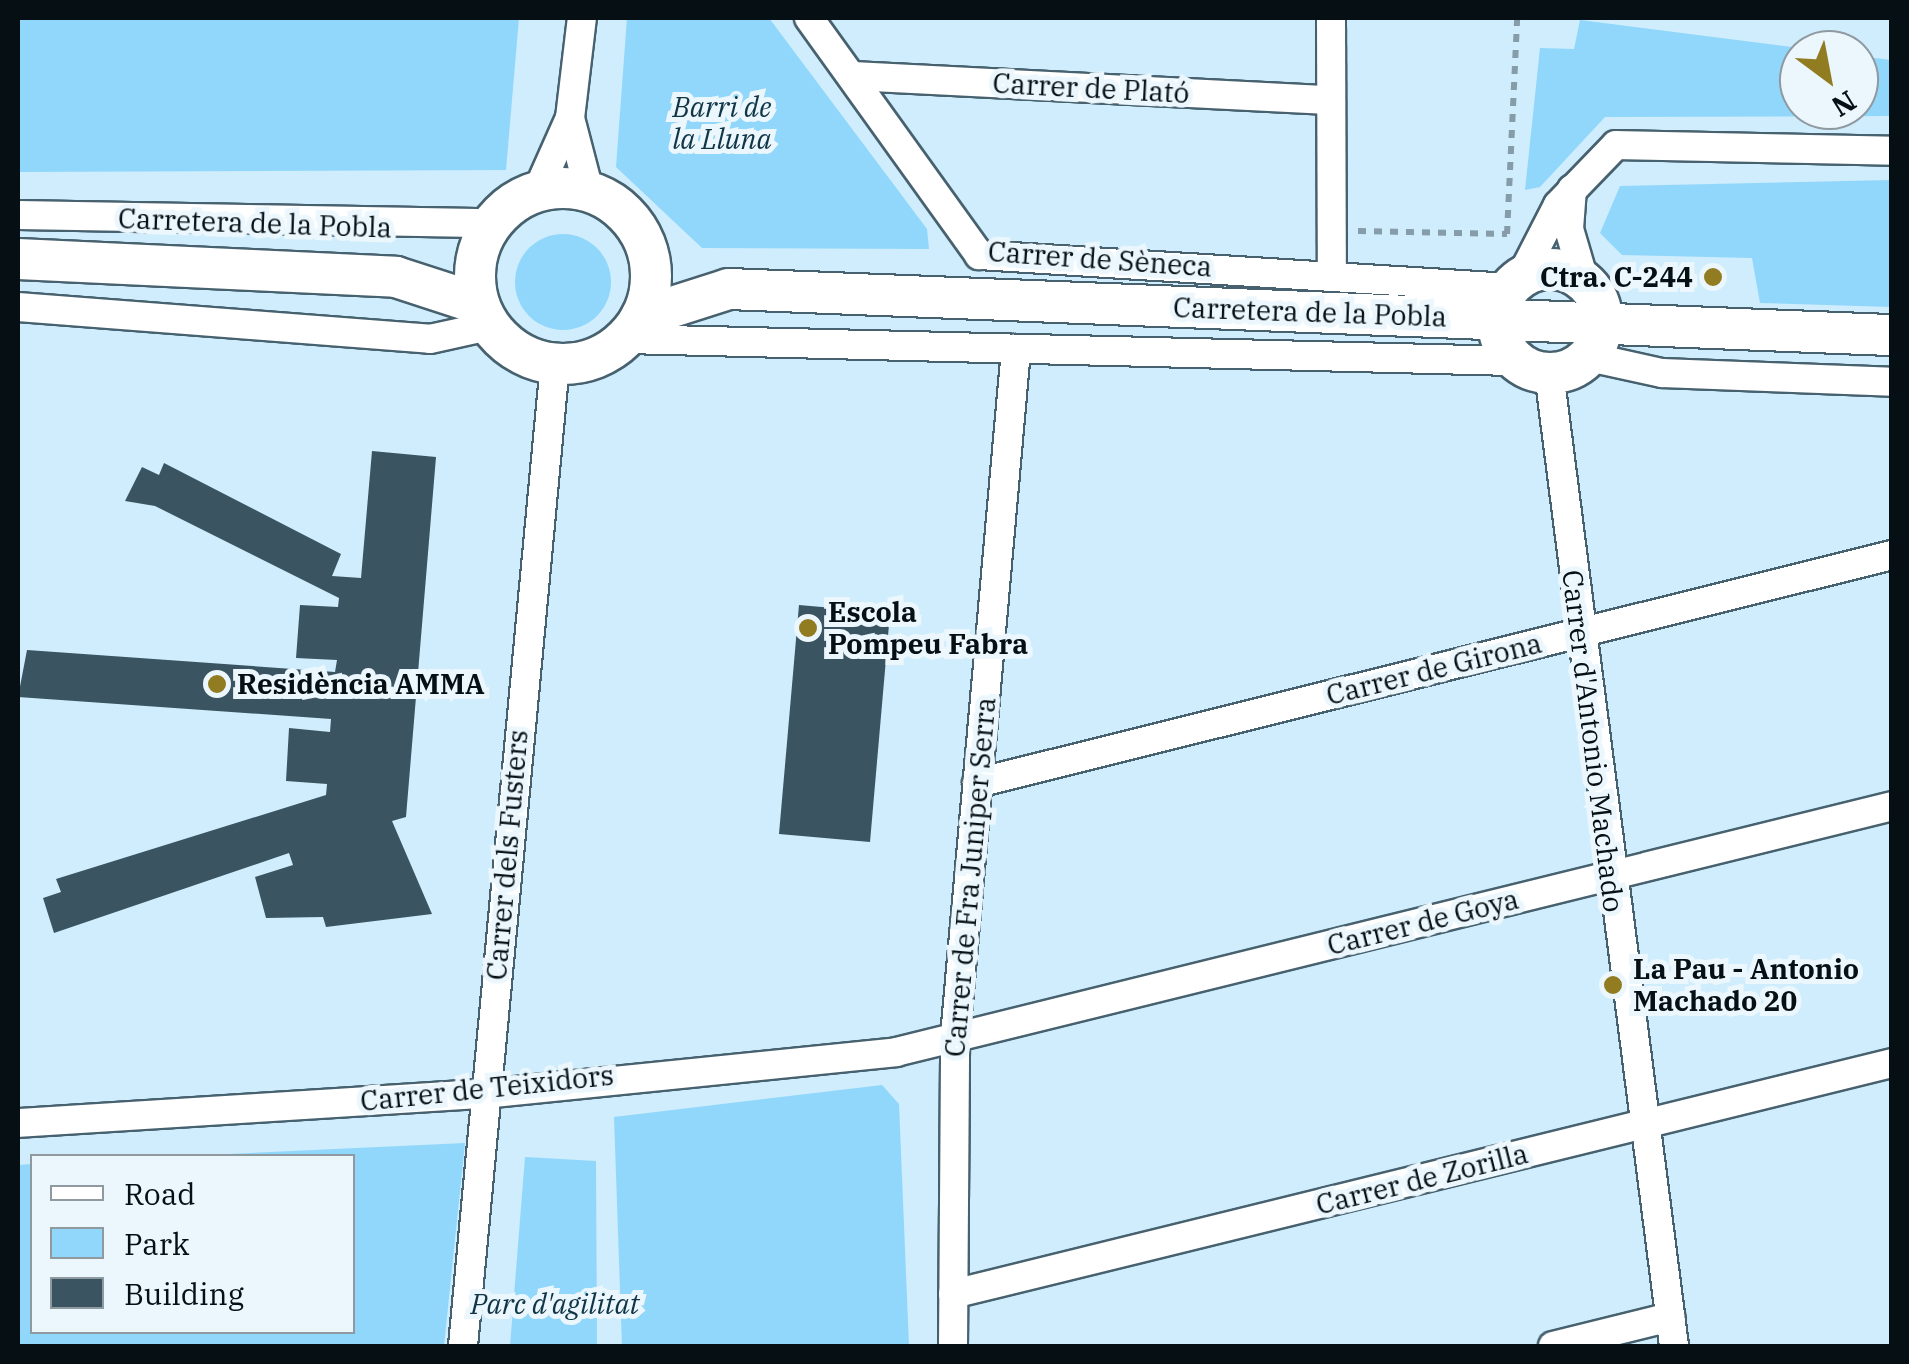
<!DOCTYPE html>
<html>
<head>
<meta charset="utf-8">
<style>
  body { margin:0 }
  #map { position:relative; width:1909px; height:1364px; overflow:hidden; background:#cfedfc; font-family:"IBM Plex Serif",serif }
  div>[style] { position:absolute }
  .green>* { inset:0; background:#90d7fb }
  .round { border-radius:50% }
  .building>* { inset:0; background:#3a5461 }
  .path>* { height:6px; margin-top:-3px; transform-origin:0; background:repeating-linear-gradient(90deg,#869ca8 0 8px,transparent 0 16px) }
  .roads { filter:drop-shadow(2px 0 #47616f) drop-shadow(-2px 0 #47616f) drop-shadow(0 2px #47616f) drop-shadow(0 -2px #47616f) }
  .street>* { height:28px; margin:-14px; padding:0 14px; transform-origin:14px; border-radius:14px; background:#fff }
  .secondary>* { height:40px; margin:-20px; padding:0 20px; transform-origin:20px; border-radius:20px; background:#fff }
  .secondary>.ring { margin:-20px; padding:0; box-sizing:content-box; background:none; border:40px solid #fff; border-radius:50% }
  .dots>* { width:28px; height:28px; translate:-50% -50%; box-sizing:border-box; border:5px solid #ebf7fd; border-radius:50% }
  span { translate:-50% -50%; white-space:nowrap; text-align:center; line-height:1.15; -webkit-text-stroke:10px #ebf7fd; paint-order:stroke }
  .street-label { font-size:28px; color:#050f14 }
  .park-label { font-size:28px; color:#103546; font-style:italic }
  .poi-label { font-size:28px; color:#050f14; font-weight:700 }
  .right { translate:-100% -50%; text-align:right }
  .left { translate:0 -50%; text-align:left }
  .frame { position:absolute; inset:0; border:20px solid #050f14; pointer-events:none }
  .legend { position:absolute; left:30px; top:1154px; width:325px; height:180px; box-sizing:border-box; background:#ebf7fd; border:2px solid #8f9aa0; margin:0; padding:12px 18px; list-style:none; font-size:30px; color:#050f14 }
  .legend li { display:flex; align-items:center; gap:20px; height:50px }
  .legend b { width:50px; border:2px solid #8f9aa0 }
  .north { position:absolute; left:1779px; top:30px; width:100px; height:100px; box-sizing:border-box; background:#ebf7fd; border:2px solid #8f9aa0; border-radius:50%; rotate:148deg; font-size:28px; font-weight:700; line-height:40px; text-align:center; color:#050f14 }
  .north::after { content:''; display:block; margin:auto; width:35px; height:45px; background:#927c22; clip-path:polygon(50% 0,100% 100%,50% 72%,0 100%) }
</style>
</head>
<body>
<div id="map">
  <div class="green">
    <div style="clip-path:polygon(18px 18px,519px 18px,506px 170px,18px 172px)"></div>
    <div style="clip-path:polygon(627px 18px,769px 18px,927px 229px,929px 249px,702px 248px,616px 167px)"></div>
    <div style="clip-path:polygon(1580px 20px,1816px 50px,1799px 50px,1799px 110px,1859px 110px,1859px 56px,1891px 60px,1891px 116px,1605px 117px,1540px 187px,1525px 190px,1540px 48px,1574px 49px)"></div>
    <div style="clip-path:polygon(1891px 180px,1891px 307px,1760px 303px,1752px 258px,1622px 255px,1600px 233px,1620px 186px)"></div>
    <div class="round" style="left:515px;top:234px;width:96px;height:96px"></div>
    <div style="clip-path:polygon(882px 1085px,899px 1104px,909px 1346px,622px 1346px,614px 1117px)"></div>
    <div style="clip-path:polygon(465px 1143px,444px 1346px,18px 1346px,18px 1165px,32px 1164px,32px 1332px,352px 1332px,352px 1156px,185px 1156px)"></div>
    <div style="clip-path:polygon(525px 1157px,596px 1161px,597px 1346px,510px 1346px)"></div>
  </div>
  <div class="building">
    <div style="clip-path:polygon(372px 451px,436px 457px,406px 817px,392px 821px,432px 914px,326px 927px,323px 917px,266px 918px,255px 877px,293px 865px,289px 853px,54px 933px,43px 898px,61px 892px,56px 879px,326px 795px,327px 784px,286px 781px,289px 728px,330px 732px,331px 719px,18px 697px,27px 650px,335px 672px,337px 660px,296px 658px,300px 605px,338px 607px,339px 598px,155px 506px,125px 501px,142px 467px,159px 475px,164px 463px,341px 554px,332px 576px,361px 578px)"></div>
    <div style="clip-path:polygon(799px 605px,890px 613px,870px 842px,779px 834px)"></div>
  </div>
  <div class="path">
    <div style="left:1358px;top:231px;width:149px;rotate:1.2deg"></div>
    <div style="left:1507px;top:234px;width:216px;rotate:-87.3deg"></div>
  </div>
  <div class="roads">
    <div class="street">
      <div style="left:809px;top:18px;width:292px;rotate:54.3deg"></div>
      <div style="left:979px;top:255px;width:532px;rotate:3.56deg"></div>
      <div style="left:1331px;top:18px;width:256px;rotate:89.8deg"></div>
      <div style="left:852px;top:76px;width:478px;rotate:2.9deg"></div>
      <div style="left:570px;top:118px;width:75px;rotate:75.4deg"></div>
      <div style="left:1572px;top:189px;width:40px;rotate:94.3deg"></div>
      <div style="left:1569px;top:229px;width:53px;rotate:73.6deg"></div>
      <div style="left:537px;top:192px;width:81px;rotate:-66deg"></div>
      <div style="left:570px;top:118px;width:101px;rotate:-83.2deg"></div>
      <div style="left:18px;top:215px;width:474px;rotate:1deg"></div>
      <div style="left:1521px;top:277px;width:81px;rotate:-62.8deg"></div>
      <div style="left:1558px;top:205px;width:83px;rotate:-46deg"></div>
      <div style="left:1616px;top:145px;width:276px;rotate:1.2deg"></div>
      <div style="left:18px;top:307px;width:413px;rotate:4.4deg"></div>
      <div style="left:430px;top:339px;width:60px;rotate:-12.4deg"></div>
      <div style="left:626px;top:339px;width:890px;rotate:1.42deg"></div>
      <div style="left:1589px;top:357px;width:75px;rotate:12.4deg"></div>
      <div style="left:1662px;top:373px;width:230px;rotate:2.2deg"></div>
      <div style="left:1549px;top:373px;width:981px;rotate:82.68deg"></div>
      <div style="left:977px;top:783px;width:943px;rotate:-13.99deg"></div>
      <div style="left:18px;top:1123px;width:468px;rotate:-3.6deg"></div>
      <div style="left:485px;top:1094px;width:413px;rotate:-5.8deg"></div>
      <div style="left:896px;top:1052px;width:1026px;rotate:-13.87deg"></div>
      <div style="left:953px;top:1294px;width:967px;rotate:-13.82deg"></div>
      <div style="left:463px;top:1346px;width:986px;rotate:-84.65deg"></div>
      <div style="left:953px;top:1346px;width:309px;rotate:-89.6deg"></div>
      <div style="left:955px;top:1037px;width:691px;rotate:-84.93deg"></div>
      <div style="left:1553px;top:1346px;width:121px;rotate:-13.9deg"></div>
    </div>
    <div class="secondary">
      <div class="ring" style="left:475px;top:188px;width:136px;height:136px"></div>
      <div style="left:18px;top:259px;width:378px;rotate:2.7deg"></div>
      <div style="left:396px;top:277px;width:87px;rotate:18deg"></div>
      <div class="ring" style="left:1498px;top:269px;width:64px;height:64px"></div>
      <div style="left:641px;top:317px;width:92px;rotate:-17.7deg"></div>
      <div style="left:729px;top:289px;width:1164px;rotate:2.27deg"></div>
    </div>
  </div>
  <div class="dots">
    <div style="left:1713px;top:277px;background:#927c22"></div>
    <div style="left:808px;top:628px;background:#927c22"></div>
    <div style="left:217px;top:684px;background:#927c22"></div>
    <div style="left:1613px;top:985px;background:#927c22"></div>
  </div>
  <div class="street-label">
    <span style="left:1091px;top:88px;rotate:3deg">Carrer de Plató</span>
    <span style="left:255px;top:223px;rotate:2deg">Carretera de la Pobla</span>
    <span style="left:1100px;top:259px;rotate:4deg">Carrer de Sèneca</span>
    <span style="left:1310px;top:312px;rotate:2deg">Carretera de la Pobla</span>
    <span style="left:1434px;top:669px;rotate:-14deg">Carrer de Girona</span>
    <span style="left:1593px;top:741px;rotate:83deg">Carrer d'Antonio Machado</span>
    <span style="left:507px;top:855px;rotate:-85deg">Carrer dels Fusters</span>
    <span style="left:970px;top:877px;rotate:-85deg">Carrer de Fra Juniper Serra</span>
    <span style="left:1423px;top:922px;rotate:-14deg">Carrer de Goya</span>
    <span style="left:487px;top:1088px;rotate:-6deg">Carrer de Teixidors</span>
    <span style="left:1422px;top:1179px;rotate:-14deg">Carrer de Zorilla</span>
  </div>
  <div class="park-label">
    <span style="left:722px;top:123px">Barri de<br>la Lluna</span>
    <span style="left:555px;top:1304px">Parc d'agilitat</span>
  </div>
  <div class="poi-label">
    <span class="right" style="left:1693px;top:277px">Ctra. C-244</span>
    <span class="left" style="left:828px;top:628px">Escola<br>Pompeu Fabra</span>
    <span class="left" style="left:237px;top:684px">Residència AMMA</span>
    <span class="left" style="left:1633px;top:985px">La Pau - Antonio<br>Machado 20</span>
  </div>
  <div class="frame"></div>
  <ul class="legend">
  <li><b style="height:12px;background:#fff"></b>Road</li>
  <li><b style="height:28px;background:#90d7fb"></b>Park</li>
  <li><b style="height:28px;background:#3a5461"></b>Building</li>
  </ul>
  <div class="north">N</div>
</div>
</body>
</html>
